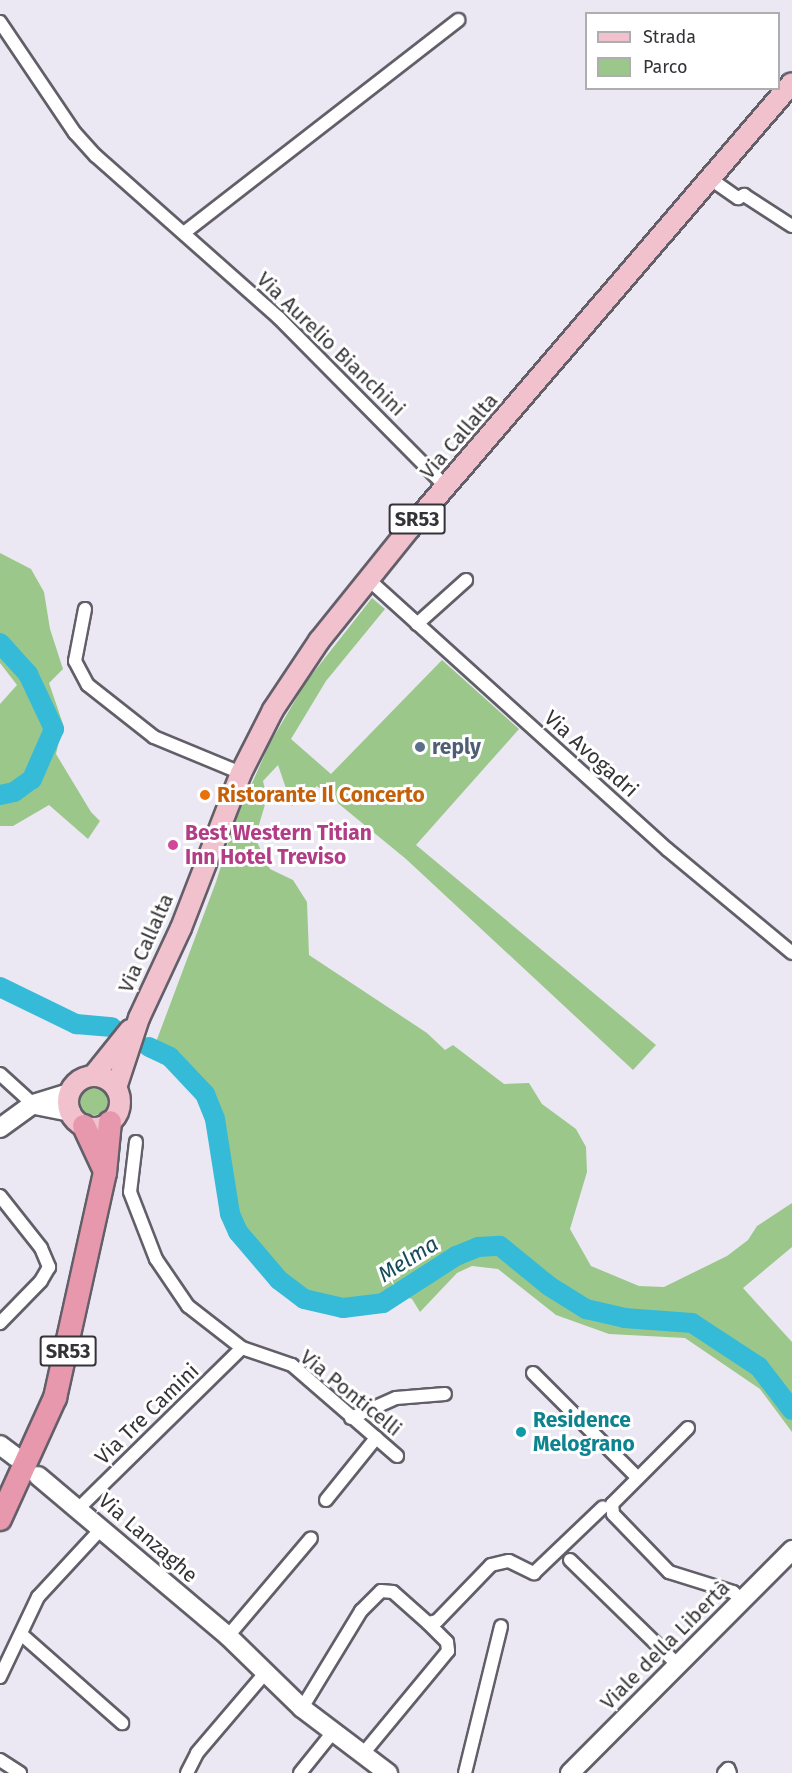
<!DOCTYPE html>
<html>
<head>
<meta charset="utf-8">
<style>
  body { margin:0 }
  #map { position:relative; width:792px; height:1773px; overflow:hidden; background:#ebe8f3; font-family:"Fira Sans",sans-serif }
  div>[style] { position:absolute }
  .green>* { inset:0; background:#9cc78b }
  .round { border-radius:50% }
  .river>* { height:20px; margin:-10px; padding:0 10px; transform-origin:10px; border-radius:10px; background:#35bbd8 }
  .roads { filter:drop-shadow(2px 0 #625f69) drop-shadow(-2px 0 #625f69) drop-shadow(0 2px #625f69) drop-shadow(0 -2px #625f69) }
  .street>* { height:12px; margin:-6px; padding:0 6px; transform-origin:6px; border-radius:6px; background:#fff }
  .secondary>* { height:18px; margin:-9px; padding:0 9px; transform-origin:9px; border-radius:9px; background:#fff }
  .primary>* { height:20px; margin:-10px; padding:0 10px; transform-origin:10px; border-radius:10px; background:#f1c1ce }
  .primary>.ring { margin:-10px; padding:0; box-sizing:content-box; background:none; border:20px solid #f1c1ce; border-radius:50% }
  .highway>* { height:22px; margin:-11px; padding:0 11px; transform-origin:11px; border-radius:11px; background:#e798ad }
  .dots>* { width:16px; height:16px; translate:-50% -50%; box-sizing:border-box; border:3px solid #fff; border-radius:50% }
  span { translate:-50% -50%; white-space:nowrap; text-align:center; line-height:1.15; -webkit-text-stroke:6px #fff; paint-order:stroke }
  .shield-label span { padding:2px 4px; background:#fff; border:2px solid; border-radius:4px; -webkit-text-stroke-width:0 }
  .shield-label { font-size:20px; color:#343337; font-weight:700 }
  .street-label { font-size:21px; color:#343337 }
  .service-label { font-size:21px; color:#4e5e75; font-weight:700 }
  .left { translate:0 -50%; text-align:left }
  .food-label { font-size:21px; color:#c56008; font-weight:700 }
  .hotel-label { font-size:21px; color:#b23c85; font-weight:700 }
  .culture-label { font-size:21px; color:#0d838f; font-weight:700 }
  .water-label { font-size:22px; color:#154c58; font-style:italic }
  .legend { position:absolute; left:585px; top:12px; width:195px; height:78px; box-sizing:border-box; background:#fff; border:2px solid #aeadaf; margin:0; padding:8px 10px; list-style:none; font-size:18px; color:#343337 }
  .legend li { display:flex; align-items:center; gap:12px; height:30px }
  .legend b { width:30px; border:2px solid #aeadaf }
</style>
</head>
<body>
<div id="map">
  <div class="green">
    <div style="clip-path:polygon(0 553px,31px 569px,44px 592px,50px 629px,63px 669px,49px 683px,63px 724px,56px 754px,91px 812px,100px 821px,88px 839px,49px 805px,13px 826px,0 826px,0 704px,17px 685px,0 663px)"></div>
    <div style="clip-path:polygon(372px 598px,385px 609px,326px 681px,291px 739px,331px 774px,442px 660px,519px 729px,416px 845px,656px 1045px,633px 1070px,406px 859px,317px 786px,292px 806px,278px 765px,263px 781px,267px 798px,255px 838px,270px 869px,293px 880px,307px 902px,309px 955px,427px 1033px,445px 1050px,453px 1045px,504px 1084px,529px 1083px,542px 1104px,576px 1129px,586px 1147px,587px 1172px,570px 1229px,591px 1266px,639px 1286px,664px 1287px,727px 1256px,748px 1240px,757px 1226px,792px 1203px,792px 1247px,743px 1288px,792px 1342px,792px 1432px,760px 1389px,685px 1338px,609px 1334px,556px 1315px,498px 1269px,472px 1266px,457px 1273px,420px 1312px,412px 1299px,403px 1296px,373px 1309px,328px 1311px,291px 1295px,246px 1251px,231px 1227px,206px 1103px,186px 1074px,163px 1058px,161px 1064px,153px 1050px,216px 882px,235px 821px,270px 743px,306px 682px)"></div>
    <div class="round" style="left:80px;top:1087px;width:28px;height:28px"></div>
  </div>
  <div class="river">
    <div style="left:0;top:643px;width:42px;rotate:47.9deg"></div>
    <div style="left:28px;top:674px;width:61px;rotate:64.7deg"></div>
    <div style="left:54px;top:729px;width:55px;rotate:113.7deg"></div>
    <div style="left:32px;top:779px;width:22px;rotate:144deg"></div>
    <div style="left:14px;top:792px;width:14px;rotate:168deg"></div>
    <div style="left:0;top:987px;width:85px;rotate:26deg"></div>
    <div style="left:76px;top:1024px;width:36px;rotate:5deg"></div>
    <div style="left:149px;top:1047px;width:23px;rotate:25deg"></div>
    <div style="left:170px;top:1057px;width:51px;rotate:46.6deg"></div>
    <div style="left:205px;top:1094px;width:27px;rotate:68deg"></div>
    <div style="left:215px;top:1119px;width:96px;rotate:81deg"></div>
    <div style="left:230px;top:1214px;width:20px;rotate:66deg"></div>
    <div style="left:238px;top:1232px;width:63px;rotate:49.5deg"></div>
    <div style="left:279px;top:1280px;width:31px;rotate:37deg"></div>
    <div style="left:304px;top:1299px;width:40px;rotate:13deg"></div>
    <div style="left:343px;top:1308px;width:40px;rotate:-7.1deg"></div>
    <div style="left:383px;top:1303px;width:87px;rotate:-32.8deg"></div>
    <div style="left:456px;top:1256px;width:24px;rotate:-22deg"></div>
    <div style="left:478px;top:1247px;width:22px;rotate:-3deg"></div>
    <div style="left:500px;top:1246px;width:63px;rotate:39.2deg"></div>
    <div style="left:549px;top:1286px;width:44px;rotate:31.9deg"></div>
    <div style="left:586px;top:1309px;width:39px;rotate:13deg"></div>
    <div style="left:624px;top:1318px;width:68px;rotate:4.2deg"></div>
    <div style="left:692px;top:1323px;width:80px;rotate:33.3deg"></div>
    <div style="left:759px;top:1367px;width:54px;rotate:52.5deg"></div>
  </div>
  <div class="roads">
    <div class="street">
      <div style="left:0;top:22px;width:134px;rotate:56deg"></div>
      <div style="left:75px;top:133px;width:31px;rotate:48deg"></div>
      <div style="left:96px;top:156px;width:244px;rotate:41.5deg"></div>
      <div style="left:279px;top:318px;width:238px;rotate:45.3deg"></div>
      <div style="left:712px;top:180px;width:32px;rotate:35deg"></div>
      <div style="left:738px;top:198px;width:7px;rotate:-27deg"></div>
      <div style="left:744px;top:195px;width:57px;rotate:32.9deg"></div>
      <div style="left:185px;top:232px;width:346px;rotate:-37.8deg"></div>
      <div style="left:368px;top:579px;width:404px;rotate:42.1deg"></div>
      <div style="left:668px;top:850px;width:161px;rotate:39.7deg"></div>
      <div style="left:85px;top:609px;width:53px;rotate:100.9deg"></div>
      <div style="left:75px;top:661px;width:27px;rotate:62deg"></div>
      <div style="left:88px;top:685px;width:84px;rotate:38.2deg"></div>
      <div style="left:154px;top:737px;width:94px;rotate:22.5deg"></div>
      <div style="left:417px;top:624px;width:66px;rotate:-41.9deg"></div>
      <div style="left:0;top:1074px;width:45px;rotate:42.3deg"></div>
      <div style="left:136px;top:1142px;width:50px;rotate:96.8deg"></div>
      <div style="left:130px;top:1192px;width:72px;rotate:68.8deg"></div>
      <div style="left:156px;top:1259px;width:57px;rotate:55.8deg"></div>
      <div style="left:188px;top:1306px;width:68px;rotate:37.9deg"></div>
      <div style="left:242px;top:1348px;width:53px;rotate:18.8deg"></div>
      <div style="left:292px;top:1365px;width:139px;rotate:40.9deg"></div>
      <div style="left:0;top:1196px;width:66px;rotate:51.7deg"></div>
      <div style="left:41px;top:1248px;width:21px;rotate:67deg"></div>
      <div style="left:49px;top:1267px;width:16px;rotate:120deg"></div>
      <div style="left:41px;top:1281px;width:59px;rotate:134.3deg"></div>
      <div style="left:533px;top:1373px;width:148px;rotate:45deg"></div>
      <div style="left:351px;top:1418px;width:49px;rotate:-24deg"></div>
      <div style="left:396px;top:1398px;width:49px;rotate:-4.7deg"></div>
      <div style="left:688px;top:1428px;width:107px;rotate:135deg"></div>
      <div style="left:612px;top:1504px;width:10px;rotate:84deg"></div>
      <div style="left:613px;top:1514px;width:81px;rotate:46deg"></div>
      <div style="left:669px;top:1572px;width:67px;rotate:17.4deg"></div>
      <div style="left:733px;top:1592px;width:12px;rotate:42deg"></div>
      <div style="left:326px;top:1500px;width:80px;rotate:-51.1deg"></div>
      <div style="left:79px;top:1508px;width:228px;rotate:-44.5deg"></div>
      <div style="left:570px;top:1560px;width:149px;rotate:44.2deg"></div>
      <div style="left:21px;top:1634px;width:135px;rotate:41.4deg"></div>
      <div style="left:228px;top:1636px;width:128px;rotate:-49.7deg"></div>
      <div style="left:0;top:1677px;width:89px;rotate:-64.6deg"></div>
      <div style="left:38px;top:1597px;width:94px;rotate:-47.2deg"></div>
      <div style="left:302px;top:1708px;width:114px;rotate:-58.7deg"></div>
      <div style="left:361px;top:1611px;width:28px;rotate:-45deg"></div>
      <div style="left:381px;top:1591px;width:12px;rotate:5deg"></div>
      <div style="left:393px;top:1592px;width:47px;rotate:41.5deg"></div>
      <div style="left:428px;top:1623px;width:9px;rotate:-13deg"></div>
      <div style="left:437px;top:1621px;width:78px;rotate:-46deg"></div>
      <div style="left:491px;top:1565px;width:18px;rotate:-13deg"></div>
      <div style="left:509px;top:1561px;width:28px;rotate:26deg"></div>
      <div style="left:534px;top:1573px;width:95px;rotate:-43.7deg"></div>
      <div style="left:362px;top:1755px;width:135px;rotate:-50.4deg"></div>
      <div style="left:448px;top:1651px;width:9px;rotate:-96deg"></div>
      <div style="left:447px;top:1642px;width:27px;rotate:-135deg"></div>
      <div style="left:0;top:1760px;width:24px;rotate:33deg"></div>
      <div style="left:187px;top:1773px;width:22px;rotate:-63deg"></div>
      <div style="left:197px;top:1753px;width:105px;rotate:-49.6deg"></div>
      <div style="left:300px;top:1773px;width:53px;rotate:-51.2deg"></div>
      <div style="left:465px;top:1773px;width:151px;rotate:-76.2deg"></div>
      <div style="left:724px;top:1773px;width:6px;rotate:-45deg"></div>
      <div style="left:728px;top:1769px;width:4px;rotate:63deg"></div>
    </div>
    <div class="secondary">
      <div style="left:35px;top:1105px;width:37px;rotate:11deg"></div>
      <div style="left:0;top:1128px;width:41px;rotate:-36deg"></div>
      <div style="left:33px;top:1104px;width:39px;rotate:-17deg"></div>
      <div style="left:0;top:1445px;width:20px;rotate:37deg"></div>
      <div style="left:38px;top:1476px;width:248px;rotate:40.1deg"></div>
      <div style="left:228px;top:1636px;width:103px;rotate:44.2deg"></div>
      <div style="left:302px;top:1708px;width:108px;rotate:37.1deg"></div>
      <div style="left:570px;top:1773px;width:315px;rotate:-45.1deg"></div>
    </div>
    <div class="primary">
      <div style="left:93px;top:1076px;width:59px;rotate:-51.2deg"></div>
      <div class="ring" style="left:68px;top:1076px;width:32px;height:32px"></div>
      <div style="left:116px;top:1088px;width:74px;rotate:-71.8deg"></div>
      <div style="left:139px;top:1018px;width:99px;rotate:-65deg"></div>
      <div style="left:181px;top:928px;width:166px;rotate:-68.8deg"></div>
      <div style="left:241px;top:773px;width:71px;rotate:-63.1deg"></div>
      <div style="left:273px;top:710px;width:83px;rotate:-56.3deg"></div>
      <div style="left:319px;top:641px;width:145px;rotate:-51.2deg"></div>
      <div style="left:410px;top:528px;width:586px;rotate:-49.36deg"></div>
    </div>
    <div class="highway">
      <div style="left:84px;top:1126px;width:50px;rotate:65deg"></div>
      <div style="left:0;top:1519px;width:133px;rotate:-65.6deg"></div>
      <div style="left:55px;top:1398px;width:230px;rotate:-77.5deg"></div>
      <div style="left:105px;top:1173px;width:51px;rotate:-84.4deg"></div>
    </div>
  </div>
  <div class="dots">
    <div style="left:420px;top:747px;background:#5c6f8a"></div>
    <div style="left:205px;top:795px;background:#e8710a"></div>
    <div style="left:173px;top:845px;background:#d1479c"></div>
    <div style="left:521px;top:1432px;background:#0f9aa8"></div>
  </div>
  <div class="shield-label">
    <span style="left:417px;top:519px">SR53</span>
    <span style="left:68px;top:1351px">SR53</span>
  </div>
  <div class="street-label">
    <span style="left:331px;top:344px;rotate:44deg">Via Aurelio Bianchini</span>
    <span style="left:459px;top:436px;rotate:-49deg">Via Callalta</span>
    <span style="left:591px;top:754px;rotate:42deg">Via Avogadri</span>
    <span style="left:146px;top:943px;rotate:-66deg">Via Callalta</span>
    <span style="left:351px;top:1393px;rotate:39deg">Via Ponticelli</span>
    <span style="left:147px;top:1414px;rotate:-44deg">Via Tre Camini</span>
    <span style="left:148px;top:1538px;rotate:41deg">Via Lanzaghe</span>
    <span style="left:665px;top:1645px;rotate:-45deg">Viale della Libertà</span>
  </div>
  <div class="service-label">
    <span class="left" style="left:432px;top:747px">reply</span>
  </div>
  <div class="food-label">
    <span class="left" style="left:217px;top:795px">Ristorante Il Concerto</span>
  </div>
  <div class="hotel-label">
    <span class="left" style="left:185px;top:845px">Best Western Titian<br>Inn Hotel Treviso</span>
  </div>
  <div class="culture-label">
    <span class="left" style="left:533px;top:1432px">Residence<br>Melograno</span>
  </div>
  <div class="water-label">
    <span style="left:408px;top:1259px;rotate:-32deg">Melma</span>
  </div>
  <ul class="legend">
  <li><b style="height:8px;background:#f1c1ce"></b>Strada</li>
  <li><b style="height:16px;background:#9cc78b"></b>Parco</li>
  </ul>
</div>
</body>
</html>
